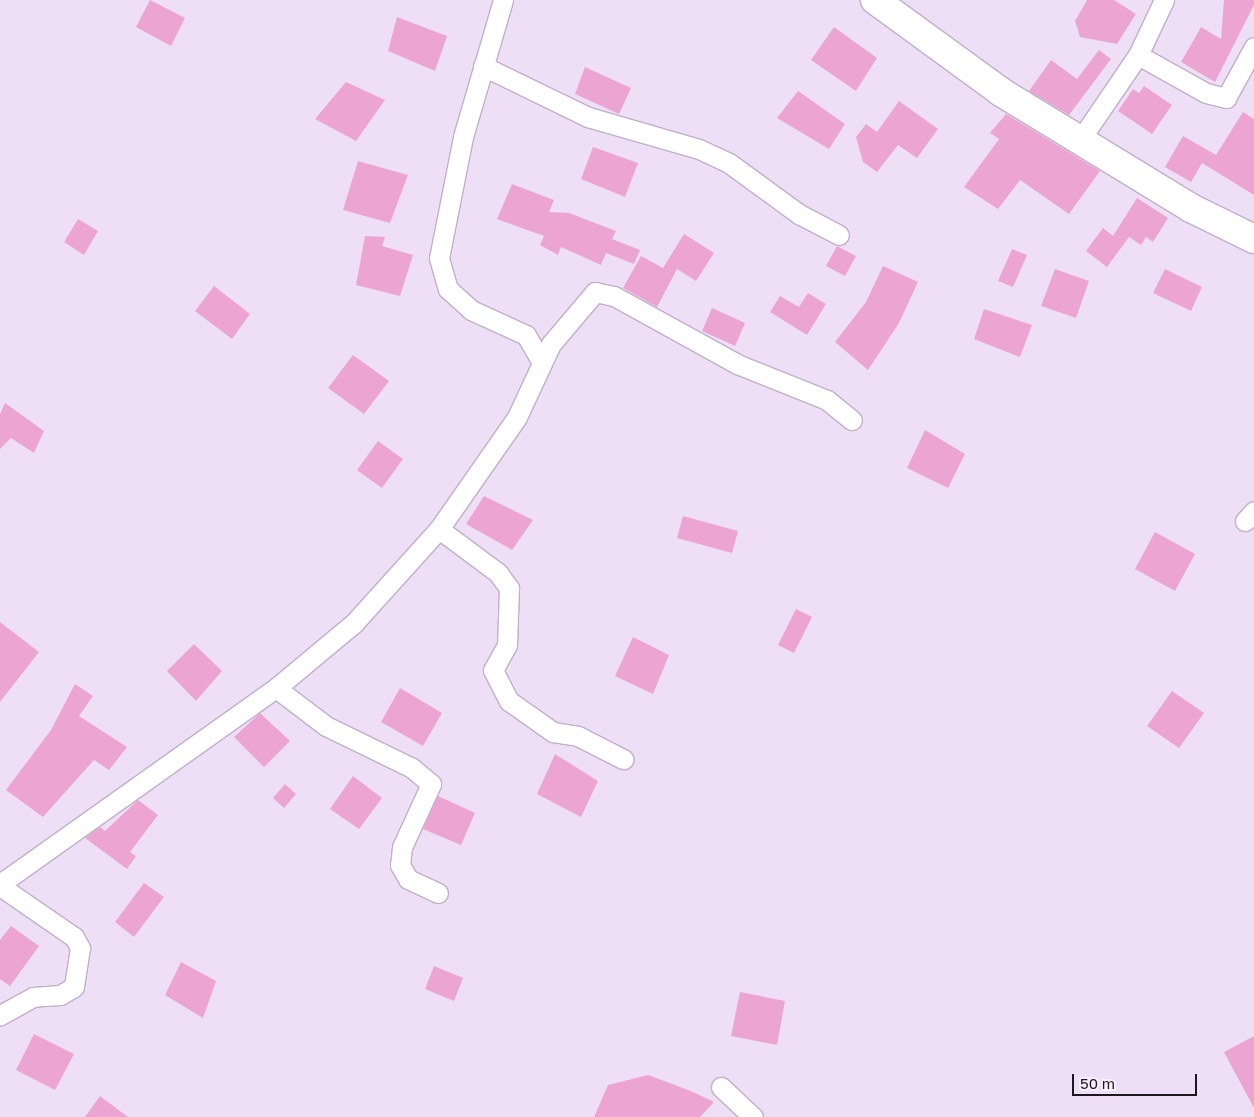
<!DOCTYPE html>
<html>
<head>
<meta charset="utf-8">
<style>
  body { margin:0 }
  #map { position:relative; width:1254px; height:1117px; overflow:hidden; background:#eedff7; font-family:"Golos Text",sans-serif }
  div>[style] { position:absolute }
  .building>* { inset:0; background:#eca5d2 }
  .roads { filter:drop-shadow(1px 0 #bfb0c7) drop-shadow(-1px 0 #bfb0c7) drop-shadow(0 1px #bfb0c7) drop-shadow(0 -1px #bfb0c7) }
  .street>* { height:19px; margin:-9.5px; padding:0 9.5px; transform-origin:9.5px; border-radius:9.5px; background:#fff }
  .secondary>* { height:28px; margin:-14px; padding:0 14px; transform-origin:14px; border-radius:14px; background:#fff }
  span { translate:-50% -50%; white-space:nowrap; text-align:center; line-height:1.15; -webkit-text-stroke:5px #f8effd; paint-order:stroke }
  .scale { position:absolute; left:1072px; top:1074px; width:125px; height:22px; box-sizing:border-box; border:2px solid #1d1820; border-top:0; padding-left:6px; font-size:15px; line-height:18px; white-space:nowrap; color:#1d1820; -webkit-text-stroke:4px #f8effd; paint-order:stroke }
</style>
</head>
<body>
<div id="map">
  <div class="building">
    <div style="clip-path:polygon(150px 0,185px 18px,171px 46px,136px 27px)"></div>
    <div style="clip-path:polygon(1087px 0,1114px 0,1136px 14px,1117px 44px,1080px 37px,1075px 21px)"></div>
    <div style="clip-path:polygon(1224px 0,1254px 0,1254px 5px,1215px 82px,1181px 62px,1201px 27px,1221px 39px)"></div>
    <div style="clip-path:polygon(397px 17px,447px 36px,435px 71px,388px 51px)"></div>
    <div style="clip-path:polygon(834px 27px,877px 58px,856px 91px,811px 60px)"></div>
    <div style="clip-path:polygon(1099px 50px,1111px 59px,1069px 115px,1029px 91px,1051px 60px,1077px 79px)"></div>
    <div style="clip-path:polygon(585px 67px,631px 88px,619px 114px,575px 94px)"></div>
    <div style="clip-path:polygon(346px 82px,385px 100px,356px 141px,315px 119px)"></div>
    <div style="clip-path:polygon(1144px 86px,1172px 105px,1152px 134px,1118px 111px,1133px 89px,1139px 93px)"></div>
    <div style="clip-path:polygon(798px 91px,845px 124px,829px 149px,777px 118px)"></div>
    <div style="clip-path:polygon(899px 101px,938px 129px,917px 158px,898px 145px,877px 172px,863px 162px,856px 137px,866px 124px,877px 132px)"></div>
    <div style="clip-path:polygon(1243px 112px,1254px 119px,1254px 195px,1202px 163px,1191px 182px,1165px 167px,1183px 136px,1216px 155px)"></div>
    <div style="clip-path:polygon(1006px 114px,1100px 171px,1069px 214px,1020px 180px,998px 209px,964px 187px,999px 139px,990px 133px)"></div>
    <div style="clip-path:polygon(593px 147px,638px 163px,625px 197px,581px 179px)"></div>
    <div style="clip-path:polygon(358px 161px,408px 175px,390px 223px,343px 210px)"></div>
    <div style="clip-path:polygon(512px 184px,554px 200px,549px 212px,569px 213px,616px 231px,612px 239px,640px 250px,634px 264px,606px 253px,601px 265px,561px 247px,558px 255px,540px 245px,544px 236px,497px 219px)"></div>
    <div style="clip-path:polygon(1137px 198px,1168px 218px,1153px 242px,1146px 237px,1141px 245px,1129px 237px,1107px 267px,1086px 251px,1103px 228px,1113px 236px)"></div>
    <div style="clip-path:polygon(78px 219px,98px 231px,84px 255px,64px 242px)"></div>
    <div style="clip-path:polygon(684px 234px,714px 253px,696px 281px,677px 269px,657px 307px,623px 288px,641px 256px,663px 268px)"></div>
    <div style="clip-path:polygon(365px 236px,385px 237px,382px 246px,413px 255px,400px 296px,356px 285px)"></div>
    <div style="clip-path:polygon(837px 246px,856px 256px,845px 276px,826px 266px)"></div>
    <div style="clip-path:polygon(1012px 249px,1027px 255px,1013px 287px,998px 281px)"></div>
    <div style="clip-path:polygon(883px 266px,918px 282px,899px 323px,868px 370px,835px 342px,866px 302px)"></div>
    <div style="clip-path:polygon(1055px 269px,1089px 281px,1076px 318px,1041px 306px)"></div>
    <div style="clip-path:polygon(1165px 269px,1202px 287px,1191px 311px,1153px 293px)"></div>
    <div style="clip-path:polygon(214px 286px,250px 314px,232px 339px,195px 311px)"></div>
    <div style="clip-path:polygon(808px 293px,826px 304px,807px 335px,770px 312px,780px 296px,799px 307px)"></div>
    <div style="clip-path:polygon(712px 308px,745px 323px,735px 346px,702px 331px)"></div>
    <div style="clip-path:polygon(984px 309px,1032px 325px,1020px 357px,974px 339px)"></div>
    <div style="clip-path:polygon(353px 355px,389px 381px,364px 414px,328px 388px)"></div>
    <div style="clip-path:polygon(5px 403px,44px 431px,34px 453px,11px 438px,0 449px,0 414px)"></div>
    <div style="clip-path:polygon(925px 430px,965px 454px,948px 488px,907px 468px)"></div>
    <div style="clip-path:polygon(378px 441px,403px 459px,382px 488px,357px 470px)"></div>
    <div style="clip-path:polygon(484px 496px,533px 520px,512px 550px,466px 524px)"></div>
    <div style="clip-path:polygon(683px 516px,738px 531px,732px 553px,677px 538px)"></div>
    <div style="clip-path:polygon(1155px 532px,1195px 554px,1175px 591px,1135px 569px)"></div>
    <div style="clip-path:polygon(796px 609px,812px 617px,794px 653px,778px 645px)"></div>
    <div style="clip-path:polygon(0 622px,39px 652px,0 702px)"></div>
    <div style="clip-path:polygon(633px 637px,669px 655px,653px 694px,615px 676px)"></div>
    <div style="clip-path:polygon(194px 644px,222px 671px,196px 701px,167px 671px)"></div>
    <div style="clip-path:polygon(75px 684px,93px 696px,79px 716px,127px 747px,109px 770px,94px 760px,43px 817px,6px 790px,51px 730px)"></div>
    <div style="clip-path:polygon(400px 688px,442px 713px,423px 746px,381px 722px)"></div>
    <div style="clip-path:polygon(1172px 691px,1204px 713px,1179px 748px,1147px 726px)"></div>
    <div style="clip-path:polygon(260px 713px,290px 741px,264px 767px,234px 737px)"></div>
    <div style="clip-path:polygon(555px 754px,598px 781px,581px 817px,537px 794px)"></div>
    <div style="clip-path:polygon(353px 776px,382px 798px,359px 829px,330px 809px)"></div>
    <div style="clip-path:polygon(285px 784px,296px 794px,284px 808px,273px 798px)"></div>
    <div style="clip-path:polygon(438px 796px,475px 813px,461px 845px,423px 829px)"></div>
    <div style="clip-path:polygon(138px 800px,158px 815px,130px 852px,136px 856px,127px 869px,85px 838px,100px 827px,105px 831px)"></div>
    <div style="clip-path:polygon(144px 883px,164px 897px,134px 937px,115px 922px)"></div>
    <div style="clip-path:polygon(11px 926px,39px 946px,10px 986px,0 979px,0 940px)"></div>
    <div style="clip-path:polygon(181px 962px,216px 981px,203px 1018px,165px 995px)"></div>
    <div style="clip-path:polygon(434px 966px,463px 978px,454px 1001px,425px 989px)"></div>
    <div style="clip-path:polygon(740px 992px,785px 1001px,777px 1045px,731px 1036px)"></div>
    <div style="clip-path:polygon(34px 1034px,74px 1054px,55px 1090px,16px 1070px)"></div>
    <div style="clip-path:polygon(1254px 1036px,1254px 1108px,1224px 1052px)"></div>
    <div style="clip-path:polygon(648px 1075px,691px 1091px,714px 1102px,700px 1117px,594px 1117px,608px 1085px)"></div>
    <div style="clip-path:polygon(100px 1096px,128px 1117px,85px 1117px)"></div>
  </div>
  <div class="roads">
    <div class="street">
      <div style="left:503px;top:0;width:143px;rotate:106.3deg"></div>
      <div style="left:463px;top:137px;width:123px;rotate:101.2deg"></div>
      <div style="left:439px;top:258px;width:32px;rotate:74deg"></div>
      <div style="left:448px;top:289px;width:31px;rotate:42deg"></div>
      <div style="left:471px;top:310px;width:60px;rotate:24.4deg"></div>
      <div style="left:526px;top:335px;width:30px;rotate:60deg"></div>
      <div style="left:1138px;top:55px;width:78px;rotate:29.2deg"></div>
      <div style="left:1206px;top:93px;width:21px;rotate:14deg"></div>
      <div style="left:1226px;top:98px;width:58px;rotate:-61.2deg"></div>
      <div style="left:483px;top:66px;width:117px;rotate:25.9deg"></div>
      <div style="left:588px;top:117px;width:116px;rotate:16.1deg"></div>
      <div style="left:699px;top:149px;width:33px;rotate:25deg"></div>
      <div style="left:729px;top:163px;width:87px;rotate:36.1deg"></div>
      <div style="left:799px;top:214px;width:45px;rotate:27.7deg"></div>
      <div style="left:1080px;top:140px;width:103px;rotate:-55.7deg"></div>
      <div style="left:1138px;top:55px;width:61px;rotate:-64.7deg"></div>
      <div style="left:1245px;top:521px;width:13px;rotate:-48deg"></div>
      <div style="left:439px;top:529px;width:74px;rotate:36.7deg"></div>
      <div style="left:498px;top:573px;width:19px;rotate:54deg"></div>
      <div style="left:509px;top:588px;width:57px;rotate:92deg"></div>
      <div style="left:507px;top:645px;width:29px;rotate:119deg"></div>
      <div style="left:493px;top:670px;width:35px;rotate:63deg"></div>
      <div style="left:509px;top:701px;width:54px;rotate:35.2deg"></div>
      <div style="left:553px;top:732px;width:25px;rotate:9deg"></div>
      <div style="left:578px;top:736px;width:51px;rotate:27.1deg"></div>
      <div style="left:276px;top:688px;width:63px;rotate:37.2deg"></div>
      <div style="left:326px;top:726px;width:96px;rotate:26deg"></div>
      <div style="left:412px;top:768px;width:25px;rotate:40deg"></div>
      <div style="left:431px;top:784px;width:69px;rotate:114.7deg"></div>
      <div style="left:402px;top:847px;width:18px;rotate:96deg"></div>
      <div style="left:400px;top:865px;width:16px;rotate:60deg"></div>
      <div style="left:408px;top:879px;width:33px;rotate:25deg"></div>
      <div style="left:0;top:884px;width:339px;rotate:-35.4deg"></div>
      <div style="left:276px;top:688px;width:102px;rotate:-39.8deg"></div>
      <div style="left:354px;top:623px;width:127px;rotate:-47.9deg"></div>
      <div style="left:439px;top:529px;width:136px;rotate:-55.1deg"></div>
      <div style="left:517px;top:417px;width:81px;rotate:-65deg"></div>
      <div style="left:551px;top:344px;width:68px;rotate:-49.8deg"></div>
      <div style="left:595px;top:292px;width:19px;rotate:12deg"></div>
      <div style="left:614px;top:296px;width:141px;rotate:28.9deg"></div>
      <div style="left:737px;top:364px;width:97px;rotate:21.8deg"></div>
      <div style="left:827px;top:400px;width:32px;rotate:39deg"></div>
      <div style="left:0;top:886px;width:90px;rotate:34.6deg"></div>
      <div style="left:74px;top:937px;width:13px;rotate:61deg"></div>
      <div style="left:80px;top:948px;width:39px;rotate:99deg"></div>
      <div style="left:74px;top:987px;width:16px;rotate:150deg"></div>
      <div style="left:60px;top:995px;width:27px;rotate:176deg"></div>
      <div style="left:33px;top:997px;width:38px;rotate:151deg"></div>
      <div style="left:721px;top:1087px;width:44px;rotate:43.2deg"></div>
    </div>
    <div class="secondary">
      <div style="left:875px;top:0;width:156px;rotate:36.1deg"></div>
      <div style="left:1001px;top:92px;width:223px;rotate:31.4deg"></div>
      <div style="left:1191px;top:208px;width:70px;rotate:26.2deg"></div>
    </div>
  </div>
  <div class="scale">50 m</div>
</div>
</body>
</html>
